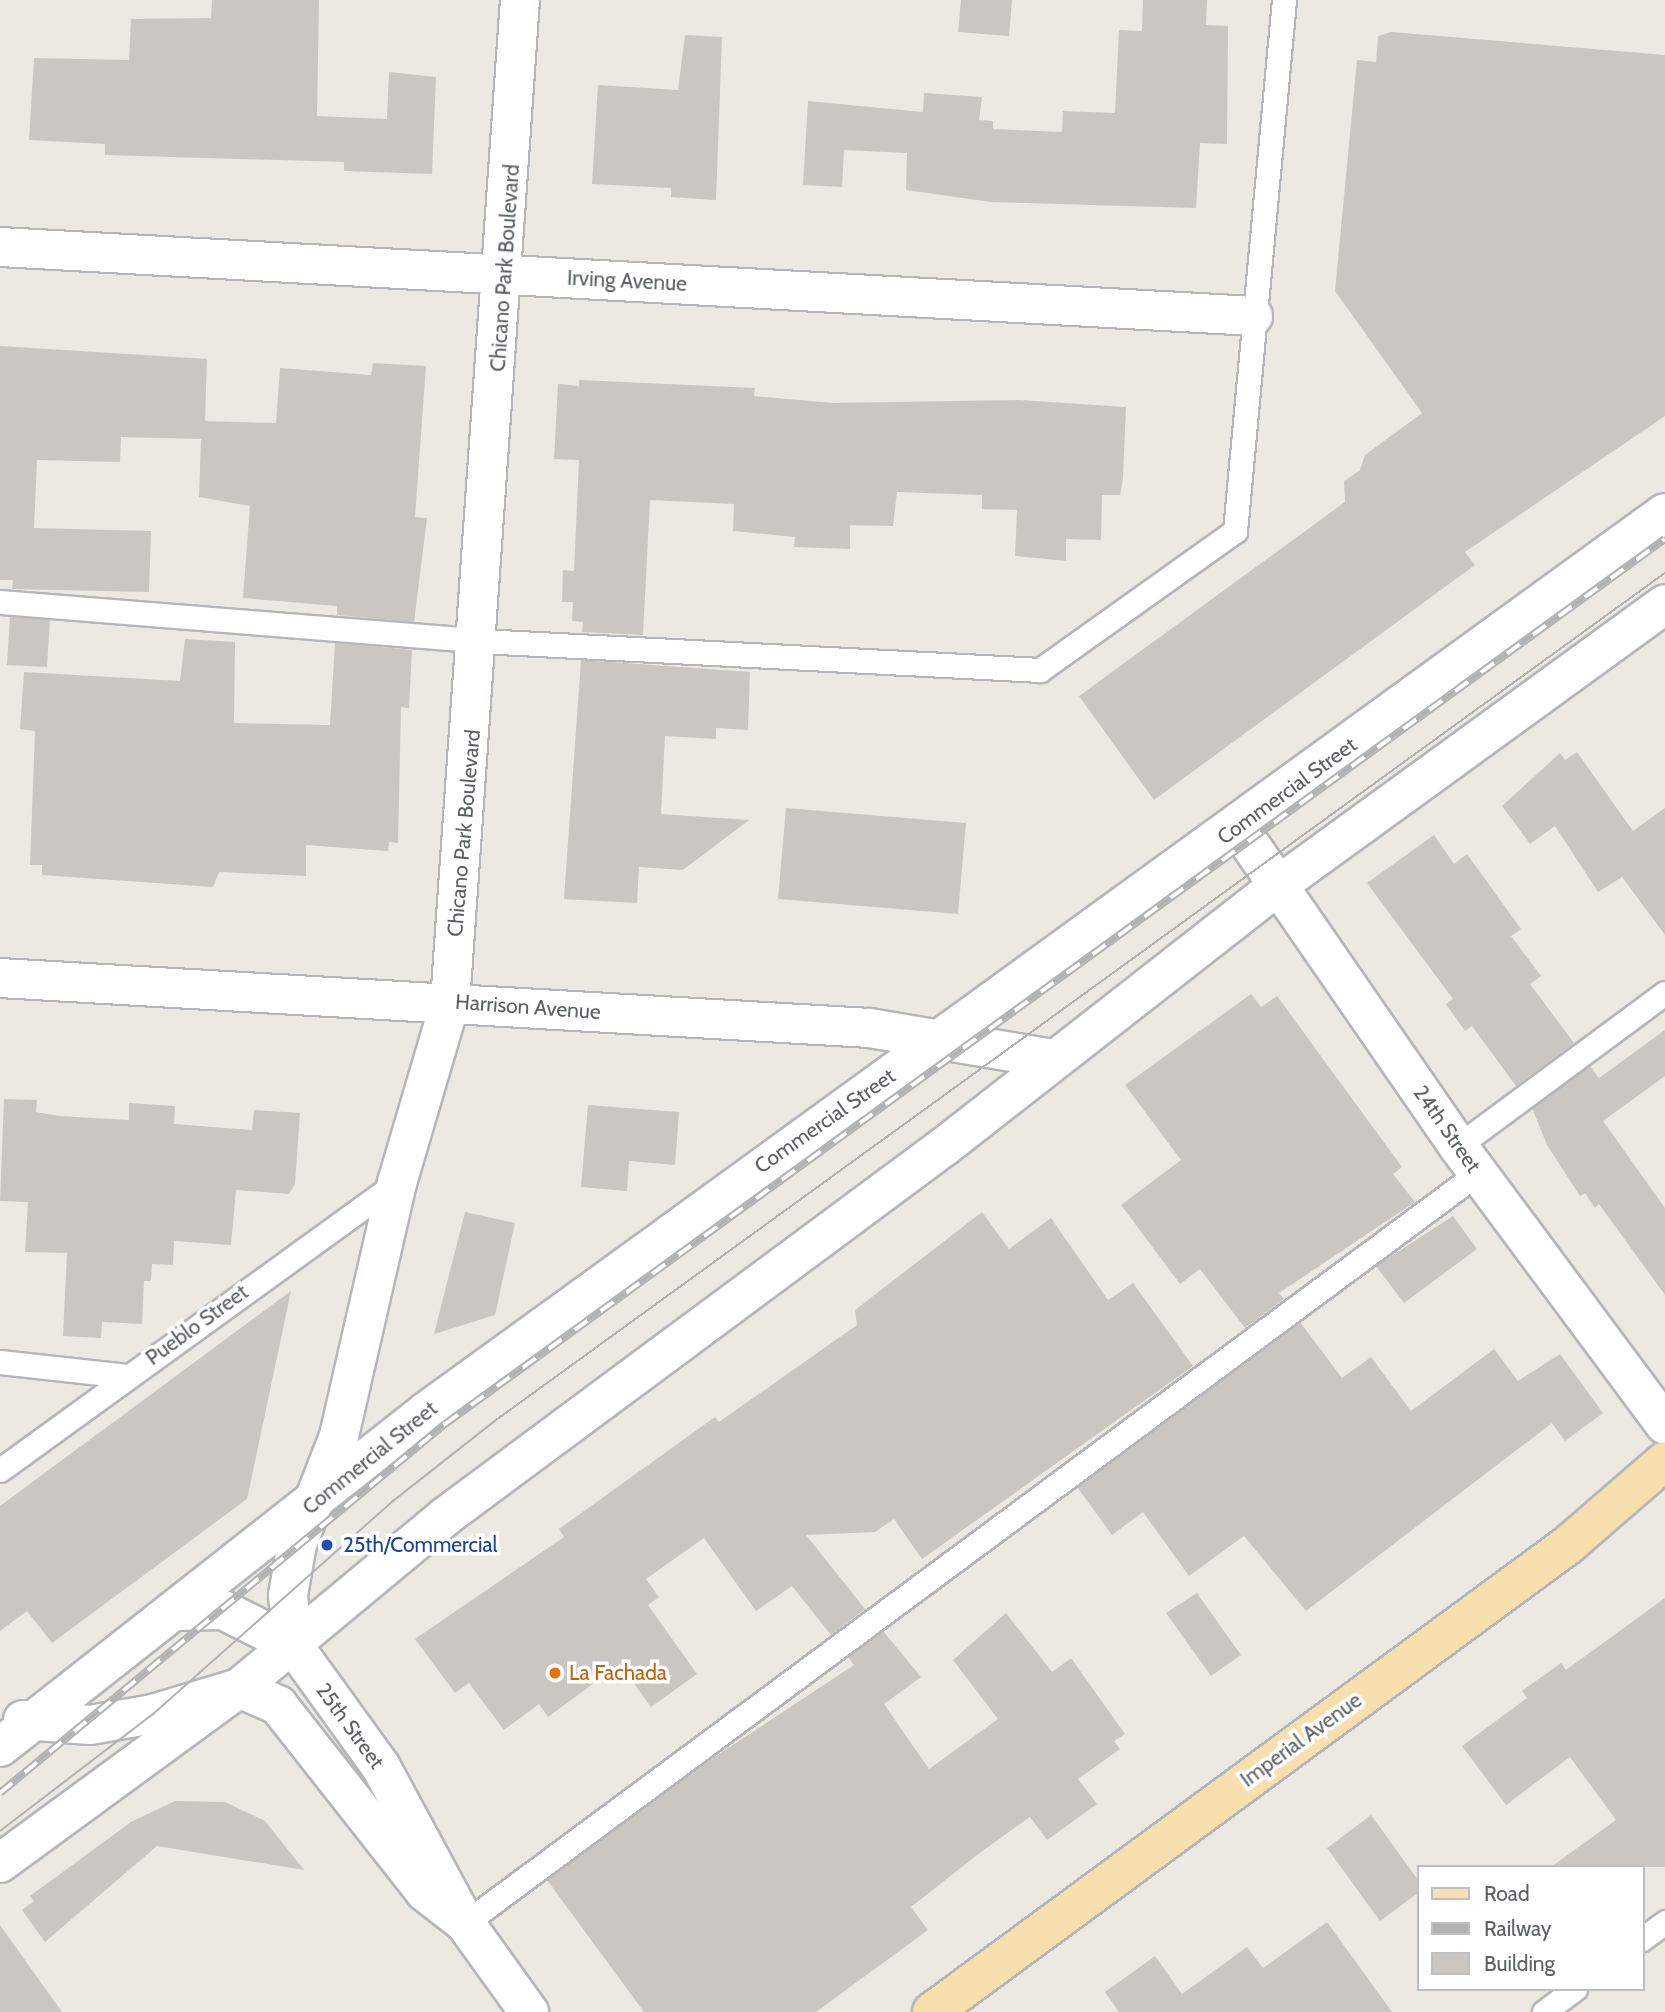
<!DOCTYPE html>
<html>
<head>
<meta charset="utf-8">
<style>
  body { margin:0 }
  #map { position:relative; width:1665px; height:2012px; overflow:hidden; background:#ece9e3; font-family:Cabin,sans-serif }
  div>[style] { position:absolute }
  .building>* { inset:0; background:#cac6c2 }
  .roads { filter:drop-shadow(2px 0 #b4b6b9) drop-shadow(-2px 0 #b4b6b9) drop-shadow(0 2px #b4b6b9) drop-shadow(0 -2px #b4b6b9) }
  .service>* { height:23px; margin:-11.5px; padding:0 11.5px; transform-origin:11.5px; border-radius:11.5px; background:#fff }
  .minor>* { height:38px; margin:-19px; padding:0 19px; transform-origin:19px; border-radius:19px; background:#fff }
  .tertiary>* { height:38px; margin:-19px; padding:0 19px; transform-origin:19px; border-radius:19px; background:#fff }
  .secondary>* { height:38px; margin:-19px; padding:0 19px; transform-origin:19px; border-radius:19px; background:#fff }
  .primary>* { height:38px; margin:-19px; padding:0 19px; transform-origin:19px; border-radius:19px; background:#f7dfae }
  .tram>* { height:2px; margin:-1px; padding:0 1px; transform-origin:1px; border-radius:1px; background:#b1b2b2 }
  .rail>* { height:8px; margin-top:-4px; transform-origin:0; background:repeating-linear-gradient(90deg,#fff 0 16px,#b1b2b2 0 32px); box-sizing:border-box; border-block:2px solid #b1b2b2 }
  .dots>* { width:19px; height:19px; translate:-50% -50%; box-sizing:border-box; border:4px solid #fff; border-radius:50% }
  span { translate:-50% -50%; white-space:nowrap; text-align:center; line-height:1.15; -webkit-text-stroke:7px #fff; paint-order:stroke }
  .street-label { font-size:21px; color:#5b6062 }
  .transit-label { font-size:21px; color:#164399 }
  .left { translate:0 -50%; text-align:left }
  .food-label { font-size:21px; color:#c56008 }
  .legend { position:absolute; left:1417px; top:1865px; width:228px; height:126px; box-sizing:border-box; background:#fff; border:2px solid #bdbfc0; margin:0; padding:9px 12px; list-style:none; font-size:21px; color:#5b6062 }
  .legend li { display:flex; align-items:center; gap:14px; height:35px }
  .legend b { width:35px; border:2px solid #bdbfc0 }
</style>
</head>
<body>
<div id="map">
  <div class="building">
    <div style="clip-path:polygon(212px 0,319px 0,317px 116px,387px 119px,389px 72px,436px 77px,432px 174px,344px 171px,344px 162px,105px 155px,105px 144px,29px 140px,34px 58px,129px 60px,131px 19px,211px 18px)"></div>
    <div style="clip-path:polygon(961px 0,1012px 0,1009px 36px,958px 32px)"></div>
    <div style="clip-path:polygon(1143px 0,1207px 0,1206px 25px,1228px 26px,1227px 144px,1200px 143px,1196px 208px,991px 202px,906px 190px,907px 153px,844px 150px,842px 187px,803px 185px,808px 101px,923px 112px,924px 93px,982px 97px,979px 120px,993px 121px,993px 129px,1062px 132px,1063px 111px,1115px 113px,1119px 30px,1142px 31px)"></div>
    <div style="clip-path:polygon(1391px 32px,1665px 55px,1665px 416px,1465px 552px,1475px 565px,1154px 800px,1079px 696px,1345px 502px,1344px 481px,1360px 470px,1365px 455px,1422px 413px,1335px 291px,1357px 60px,1376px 62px,1378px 36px)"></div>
    <div style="clip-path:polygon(685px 35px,722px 37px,716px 200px,671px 197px,671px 188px,592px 184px,598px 85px,678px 90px)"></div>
    <div style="clip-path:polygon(0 346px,207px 359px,205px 421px,276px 423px,280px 368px,371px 375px,373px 363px,426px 366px,415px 517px,427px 518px,414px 622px,337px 615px,337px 606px,243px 598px,250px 506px,199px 497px,201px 439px,121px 437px,120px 462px,37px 460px,34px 528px,151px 531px,149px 592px,12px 589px,13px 580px,0 580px)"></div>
    <div style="clip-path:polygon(579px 380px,755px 388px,754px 396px,833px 403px,1019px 400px,1126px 407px,1123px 478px,1120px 495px,1102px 495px,1101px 540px,1066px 539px,1066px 561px,1015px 556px,1017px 510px,982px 509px,982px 495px,897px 492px,893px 526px,850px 525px,850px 549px,794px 547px,795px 537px,733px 531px,734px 504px,650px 500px,643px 635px,582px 632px,583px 622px,572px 621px,573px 602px,562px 602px,563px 570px,574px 571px,579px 460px,554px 459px,558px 384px,579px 386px)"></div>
    <div style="clip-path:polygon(10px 617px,50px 620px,47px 667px,7px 665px)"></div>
    <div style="clip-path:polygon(185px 639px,235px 642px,234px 723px,330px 725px,335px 643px,412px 650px,409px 708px,401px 707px,398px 843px,389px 842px,388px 851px,306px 845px,306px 876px,219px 872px,213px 887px,42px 875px,42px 865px,30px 865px,35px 731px,20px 729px,24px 672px,180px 681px)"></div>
    <div style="clip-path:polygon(581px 660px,750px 672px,748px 730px,716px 728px,716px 739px,665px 736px,661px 814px,749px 820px,683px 870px,639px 867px,637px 903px,564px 899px)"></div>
    <div style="clip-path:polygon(1577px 752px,1633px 831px,1665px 808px,1665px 935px,1622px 877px,1598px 892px,1555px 826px,1530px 844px,1502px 806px,1560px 753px,1565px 760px)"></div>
    <div style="clip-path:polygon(786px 808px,966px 823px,958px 914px,778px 899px)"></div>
    <div style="clip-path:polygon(1434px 835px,1454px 864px,1467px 854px,1521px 929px,1511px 936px,1541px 976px,1530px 984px,1574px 1043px,1516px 1086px,1472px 1026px,1465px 1031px,1446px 1004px,1453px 999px,1367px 883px)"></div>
    <div style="clip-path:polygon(1251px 994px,1261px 1007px,1277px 996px,1402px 1167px,1393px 1174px,1415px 1202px,1279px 1293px,1284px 1299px,1245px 1328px,1200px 1269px,1180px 1284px,1121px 1205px,1181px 1160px,1125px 1085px)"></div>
    <div style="clip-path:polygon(1665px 1030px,1665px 1076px,1603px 1121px,1665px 1208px,1665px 1295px,1599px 1204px,1595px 1208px,1585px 1193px,1580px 1196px,1547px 1145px,1532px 1108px,1590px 1066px,1599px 1078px)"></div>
    <div style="clip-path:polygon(4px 1099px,37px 1100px,36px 1112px,59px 1116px,129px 1120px,129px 1103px,175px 1106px,174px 1124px,252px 1130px,254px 1110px,300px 1113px,295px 1184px,289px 1194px,236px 1190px,231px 1245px,174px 1241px,173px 1265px,152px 1264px,151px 1281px,144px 1281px,142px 1324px,102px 1322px,101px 1338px,63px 1336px,67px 1253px,25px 1252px,28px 1202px,0 1201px)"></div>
    <div style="clip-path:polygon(588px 1105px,679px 1112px,675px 1165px,629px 1161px,627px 1191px,581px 1187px)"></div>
    <div style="clip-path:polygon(465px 1212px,515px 1223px,495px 1315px,434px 1334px)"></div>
    <div style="clip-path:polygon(982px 1212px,1009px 1249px,1051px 1218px,1108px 1300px,1133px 1283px,1193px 1366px,922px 1559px,894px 1519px,875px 1532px,806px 1535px,865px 1609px,831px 1635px,792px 1586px,756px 1611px,704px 1538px,646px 1579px,659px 1597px,648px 1605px,697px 1674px,651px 1707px,620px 1664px,548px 1717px,539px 1704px,504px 1730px,469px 1683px,455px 1693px,415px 1639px,564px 1537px,559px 1529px,715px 1417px,719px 1422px,857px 1325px,855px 1310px)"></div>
    <div style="clip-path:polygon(1453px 1216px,1477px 1249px,1404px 1303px,1376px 1266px)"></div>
    <div style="clip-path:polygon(291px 1291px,247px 1499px,52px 1643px,27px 1611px,0 1631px,0 1506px)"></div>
    <div style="clip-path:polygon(1300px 1322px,1342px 1378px,1371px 1357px,1411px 1411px,1494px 1349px,1518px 1381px,1560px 1354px,1603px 1413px,1565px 1441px,1552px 1423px,1306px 1611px,1244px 1536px,1189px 1576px,1143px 1512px,1112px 1535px,1077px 1487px)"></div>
    <div style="clip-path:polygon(1197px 1593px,1241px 1655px,1211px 1676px,1166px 1613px)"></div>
    <div style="clip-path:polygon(1665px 1598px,1665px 1867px,1551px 1867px,1616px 1820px,1570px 1757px,1506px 1805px,1462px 1746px,1527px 1698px,1522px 1691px,1561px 1663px,1566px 1670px)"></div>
    <div style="clip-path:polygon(1006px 1613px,1052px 1672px,1071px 1658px,1125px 1734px,1114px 1741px,1120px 1749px,1078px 1779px,1097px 1804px,1047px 1840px,1030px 1817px,977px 1855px,911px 1907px,928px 1930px,816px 2012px,644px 2012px,547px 1880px,698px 1768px,854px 1665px,848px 1657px,883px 1631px,921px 1677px,884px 1704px,929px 1769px,998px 1719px,953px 1660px)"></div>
    <div style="clip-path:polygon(175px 1801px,225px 1802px,265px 1821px,304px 1870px,157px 1846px,45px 1942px,22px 1910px,34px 1901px,30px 1896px,131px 1822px)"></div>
    <div style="clip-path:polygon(1371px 1815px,1418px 1880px,1418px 1893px,1380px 1921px,1327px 1848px)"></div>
    <div style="clip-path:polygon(1327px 1922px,1392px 2012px,1119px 2012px,1105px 1992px,1155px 1956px,1182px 1994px,1247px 1947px,1263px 1968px)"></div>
    <div style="clip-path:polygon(0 1925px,62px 2012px,0 2012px)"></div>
  </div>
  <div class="roads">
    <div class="service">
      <div style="left:0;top:602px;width:482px;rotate:4.6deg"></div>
      <div style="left:480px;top:641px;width:561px;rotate:2.96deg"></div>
      <div style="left:1040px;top:670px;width:239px;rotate:-35.5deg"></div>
      <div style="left:1235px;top:531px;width:533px;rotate:-84.73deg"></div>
      <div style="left:1458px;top:1146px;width:257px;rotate:-36.5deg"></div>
      <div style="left:0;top:1362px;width:128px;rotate:6.3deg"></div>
      <div style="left:0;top:1470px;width:490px;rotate:-35.9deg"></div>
      <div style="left:465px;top:1923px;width:1260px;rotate:-36.52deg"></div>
      <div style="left:1642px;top:1939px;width:29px;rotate:-36deg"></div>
      <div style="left:1544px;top:2012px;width:39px;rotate:-37deg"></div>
    </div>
    <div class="minor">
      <div style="left:0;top:247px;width:1255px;rotate:3.15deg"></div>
    </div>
    <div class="tertiary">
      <div style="left:1238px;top:827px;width:388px;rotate:55.4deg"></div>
      <div style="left:1458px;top:1146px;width:347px;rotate:53.4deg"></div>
      <div style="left:0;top:978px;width:870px;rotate:3.29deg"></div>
      <div style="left:869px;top:1028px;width:187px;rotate:9.6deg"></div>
    </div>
    <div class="secondary">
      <div style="left:173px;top:1611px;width:50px;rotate:-1.1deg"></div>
      <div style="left:223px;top:1610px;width:78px;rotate:26.6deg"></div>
      <div style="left:293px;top:1645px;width:150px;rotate:54.2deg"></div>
      <div style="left:381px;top:1767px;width:177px;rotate:61.7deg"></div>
      <div style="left:465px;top:1923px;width:110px;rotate:54.3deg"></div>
      <div style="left:293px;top:1645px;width:50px;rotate:-95.7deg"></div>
      <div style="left:288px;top:1595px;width:52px;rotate:-80deg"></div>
      <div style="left:297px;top:1544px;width:116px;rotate:-68.7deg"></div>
      <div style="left:339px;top:1436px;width:260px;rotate:-77.1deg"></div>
      <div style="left:397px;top:1183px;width:188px;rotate:-73.6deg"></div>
      <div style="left:450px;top:1003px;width:1005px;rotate:-86.01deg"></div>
      <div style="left:23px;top:1720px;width:67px;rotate:4.3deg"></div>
      <div style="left:90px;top:1725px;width:64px;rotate:-9.9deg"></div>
      <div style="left:153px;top:1714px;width:90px;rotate:-16.8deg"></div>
      <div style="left:239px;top:1688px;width:43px;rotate:23.6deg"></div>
      <div style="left:278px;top:1705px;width:238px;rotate:51.8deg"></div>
      <div style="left:425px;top:1892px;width:51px;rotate:37.8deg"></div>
      <div style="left:0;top:1747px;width:543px;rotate:-38.2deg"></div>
      <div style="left:427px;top:1411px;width:1529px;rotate:-35.96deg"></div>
      <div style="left:0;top:1863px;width:296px;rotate:-36.2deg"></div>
      <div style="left:239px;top:1688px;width:269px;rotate:-39.7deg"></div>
      <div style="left:446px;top:1516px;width:621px;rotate:-36.56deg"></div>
      <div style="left:945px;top:1146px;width:425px;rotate:-38deg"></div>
      <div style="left:1280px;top:884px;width:476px;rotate:-36deg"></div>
    </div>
    <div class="primary">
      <div style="left:932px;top:2012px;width:789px;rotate:-36.29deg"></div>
      <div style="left:1568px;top:1545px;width:128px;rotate:-40.9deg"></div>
    </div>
  </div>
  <div class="tram">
    <div style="left:0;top:1831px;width:193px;rotate:-37.4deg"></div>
    <div style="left:153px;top:1714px;width:321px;rotate:-41.6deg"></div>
    <div style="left:393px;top:1501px;width:131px;rotate:-38.2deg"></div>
    <div style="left:496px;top:1420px;width:1444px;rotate:-35.93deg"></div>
  </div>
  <div class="rail">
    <div style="left:0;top:1793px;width:578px;rotate:-39.67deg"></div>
    <div style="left:445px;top:1424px;width:1507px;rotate:-35.96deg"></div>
  </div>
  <div class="dots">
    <div style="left:327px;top:1545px;background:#1a4fb4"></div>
    <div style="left:555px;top:1673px;background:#e8710a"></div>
  </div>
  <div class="street-label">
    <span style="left:505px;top:268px;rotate:-86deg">Chicano Park Boulevard</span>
    <span style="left:627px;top:281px;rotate:3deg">Irving Avenue</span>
    <span style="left:1287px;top:791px;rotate:-36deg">Commercial Street</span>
    <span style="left:464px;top:833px;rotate:-85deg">Chicano Park Boulevard</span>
    <span style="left:528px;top:1007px;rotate:4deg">Harrison Avenue</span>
    <span style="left:825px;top:1121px;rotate:-35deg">Commercial Street</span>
    <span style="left:1447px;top:1129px;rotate:55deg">24th Street</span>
    <span style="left:197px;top:1325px;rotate:-36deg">Pueblo Street</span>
    <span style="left:370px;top:1458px;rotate:-39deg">Commercial Street</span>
    <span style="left:350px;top:1726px;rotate:54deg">25th Street</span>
    <span style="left:1301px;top:1740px;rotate:-36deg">Imperial Avenue</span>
  </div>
  <div class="transit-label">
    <span class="left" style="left:343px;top:1545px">25th/Commercial</span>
  </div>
  <div class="food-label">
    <span class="left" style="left:569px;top:1673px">La Fachada</span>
  </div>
  <ul class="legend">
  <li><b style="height:9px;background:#f7dfae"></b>Road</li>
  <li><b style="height:9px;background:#b1b2b2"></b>Railway</li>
  <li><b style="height:19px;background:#cac6c2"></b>Building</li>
  </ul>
</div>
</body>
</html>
